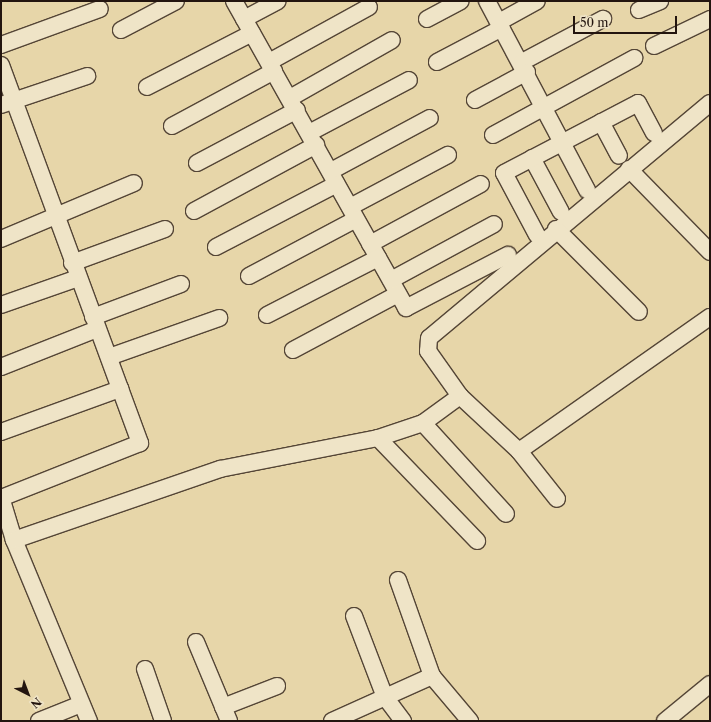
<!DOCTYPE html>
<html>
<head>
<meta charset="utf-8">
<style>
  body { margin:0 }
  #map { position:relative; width:711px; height:722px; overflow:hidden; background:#e7d6a9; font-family:"Libre Caslon Text",serif }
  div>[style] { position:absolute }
  .roads { filter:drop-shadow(1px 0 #544536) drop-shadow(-1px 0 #544536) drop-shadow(0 1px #544536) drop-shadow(0 -1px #544536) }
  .minor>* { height:16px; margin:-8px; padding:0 8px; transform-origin:8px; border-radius:8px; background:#efe4c7 }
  span { translate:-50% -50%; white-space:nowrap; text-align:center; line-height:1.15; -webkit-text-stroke:3.5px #efe4c7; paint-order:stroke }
  .frame { position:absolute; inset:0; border:2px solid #23150f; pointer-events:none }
  .north { position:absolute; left:8px; top:674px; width:40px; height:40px; -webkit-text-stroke:3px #efe4c7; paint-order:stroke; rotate:138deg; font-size:11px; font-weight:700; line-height:16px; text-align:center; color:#23150f }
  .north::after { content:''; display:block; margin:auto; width:14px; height:18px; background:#23150f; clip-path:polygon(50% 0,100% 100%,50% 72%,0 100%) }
  .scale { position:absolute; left:573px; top:16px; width:104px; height:18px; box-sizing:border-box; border:2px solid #23150f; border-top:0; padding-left:5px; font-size:12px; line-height:14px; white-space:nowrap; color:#23150f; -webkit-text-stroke:3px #efe4c7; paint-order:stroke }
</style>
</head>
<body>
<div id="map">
  <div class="roads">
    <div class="minor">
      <div style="left:234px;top:1px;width:352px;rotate:60.7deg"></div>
      <div style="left:406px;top:308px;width:115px;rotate:-27.5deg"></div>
      <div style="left:487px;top:1px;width:214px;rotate:62.1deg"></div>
      <div style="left:639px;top:10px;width:23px;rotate:-23deg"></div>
      <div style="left:244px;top:19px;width:38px;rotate:-28deg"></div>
      <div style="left:427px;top:19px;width:38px;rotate:-28deg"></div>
      <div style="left:499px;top:22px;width:43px;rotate:-28.9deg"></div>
      <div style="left:121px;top:30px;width:62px;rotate:-27.8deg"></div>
      <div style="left:1px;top:45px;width:105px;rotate:-20deg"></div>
      <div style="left:654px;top:46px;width:62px;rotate:-25.7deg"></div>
      <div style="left:269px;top:62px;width:114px;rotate:-28.8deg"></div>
      <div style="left:437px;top:62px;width:73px;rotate:-27.6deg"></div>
      <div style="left:522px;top:62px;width:92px;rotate:-28deg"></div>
      <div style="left:1px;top:65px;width:403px;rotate:69.8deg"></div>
      <div style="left:140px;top:443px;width:149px;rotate:158.4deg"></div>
      <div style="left:147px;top:87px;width:118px;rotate:-27.2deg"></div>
      <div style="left:290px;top:98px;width:117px;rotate:-29.6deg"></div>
      <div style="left:475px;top:100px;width:59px;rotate:-28.3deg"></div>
      <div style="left:710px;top:103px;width:366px;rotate:140.1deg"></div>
      <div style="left:429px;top:338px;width:13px;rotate:94deg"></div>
      <div style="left:428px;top:351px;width:55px;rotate:54.6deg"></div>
      <div style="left:460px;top:396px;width:81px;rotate:43deg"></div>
      <div style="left:519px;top:451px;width:233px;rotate:-35.1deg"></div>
      <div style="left:1px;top:105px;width:91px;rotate:-18.6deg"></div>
      <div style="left:601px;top:122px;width:38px;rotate:62deg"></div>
      <div style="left:172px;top:126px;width:116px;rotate:-28.3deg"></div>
      <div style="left:309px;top:133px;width:113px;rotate:-27.9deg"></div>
      <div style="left:493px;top:135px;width:161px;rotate:-28.6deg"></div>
      <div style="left:532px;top:158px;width:61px;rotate:61.8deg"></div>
      <div style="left:197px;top:163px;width:113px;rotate:-27.9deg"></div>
      <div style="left:629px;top:169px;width:116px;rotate:45.7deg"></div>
      <div style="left:331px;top:171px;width:112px;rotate:-28.2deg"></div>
      <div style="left:350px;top:207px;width:111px;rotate:-28deg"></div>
      <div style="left:194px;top:211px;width:139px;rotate:-28.4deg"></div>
      <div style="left:556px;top:229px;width:117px;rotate:45deg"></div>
      <div style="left:537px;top:235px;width:70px;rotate:-118deg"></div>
      <div style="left:504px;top:173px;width:151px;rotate:-27.6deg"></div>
      <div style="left:638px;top:103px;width:34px;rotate:62deg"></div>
      <div style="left:1px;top:239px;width:144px;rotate:-22.8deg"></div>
      <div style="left:370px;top:244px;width:126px;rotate:-28.4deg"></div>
      <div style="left:216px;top:247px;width:136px;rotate:-27.5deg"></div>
      <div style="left:72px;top:263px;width:99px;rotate:-20.1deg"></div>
      <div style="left:249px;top:276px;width:121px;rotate:-28deg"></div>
      <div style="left:391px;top:280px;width:117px;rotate:-28.5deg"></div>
      <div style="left:1px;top:305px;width:82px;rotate:-19.3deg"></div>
      <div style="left:267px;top:315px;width:125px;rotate:-27.2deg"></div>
      <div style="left:93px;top:317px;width:94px;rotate:-20.6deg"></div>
      <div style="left:293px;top:350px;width:119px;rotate:-28.1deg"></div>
      <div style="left:109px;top:357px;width:117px;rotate:-19.5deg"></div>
      <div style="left:1px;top:367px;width:103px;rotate:-21.6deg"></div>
      <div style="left:423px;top:423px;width:123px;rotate:47.6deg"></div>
      <div style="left:1px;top:432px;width:127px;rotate:-19.9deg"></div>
      <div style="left:378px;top:438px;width:143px;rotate:46.1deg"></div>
      <div style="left:519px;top:451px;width:61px;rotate:51.6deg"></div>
      <div style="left:1px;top:497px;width:45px;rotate:73.2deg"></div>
      <div style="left:14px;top:540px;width:196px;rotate:67.5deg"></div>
      <div style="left:14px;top:540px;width:218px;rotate:-19deg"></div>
      <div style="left:220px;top:469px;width:161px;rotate:-11.1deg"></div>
      <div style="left:378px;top:438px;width:47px;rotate:-18.4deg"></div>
      <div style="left:423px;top:423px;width:46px;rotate:-36.1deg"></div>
      <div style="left:398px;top:580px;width:102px;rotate:70.5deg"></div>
      <div style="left:432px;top:676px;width:59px;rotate:49.8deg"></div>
      <div style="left:354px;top:616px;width:87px;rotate:69.1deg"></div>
      <div style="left:385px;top:697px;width:30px;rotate:53deg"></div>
      <div style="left:196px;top:642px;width:86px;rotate:67.3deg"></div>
      <div style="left:145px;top:669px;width:55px;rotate:70.9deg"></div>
      <div style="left:223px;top:707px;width:58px;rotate:-21.3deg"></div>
      <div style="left:39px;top:721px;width:45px;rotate:-22deg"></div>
      <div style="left:332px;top:721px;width:110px;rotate:-24.2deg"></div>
      <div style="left:665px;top:721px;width:58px;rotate:-39.4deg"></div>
    </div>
  </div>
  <div class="frame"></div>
  <div class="north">N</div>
  <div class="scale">50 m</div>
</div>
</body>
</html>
